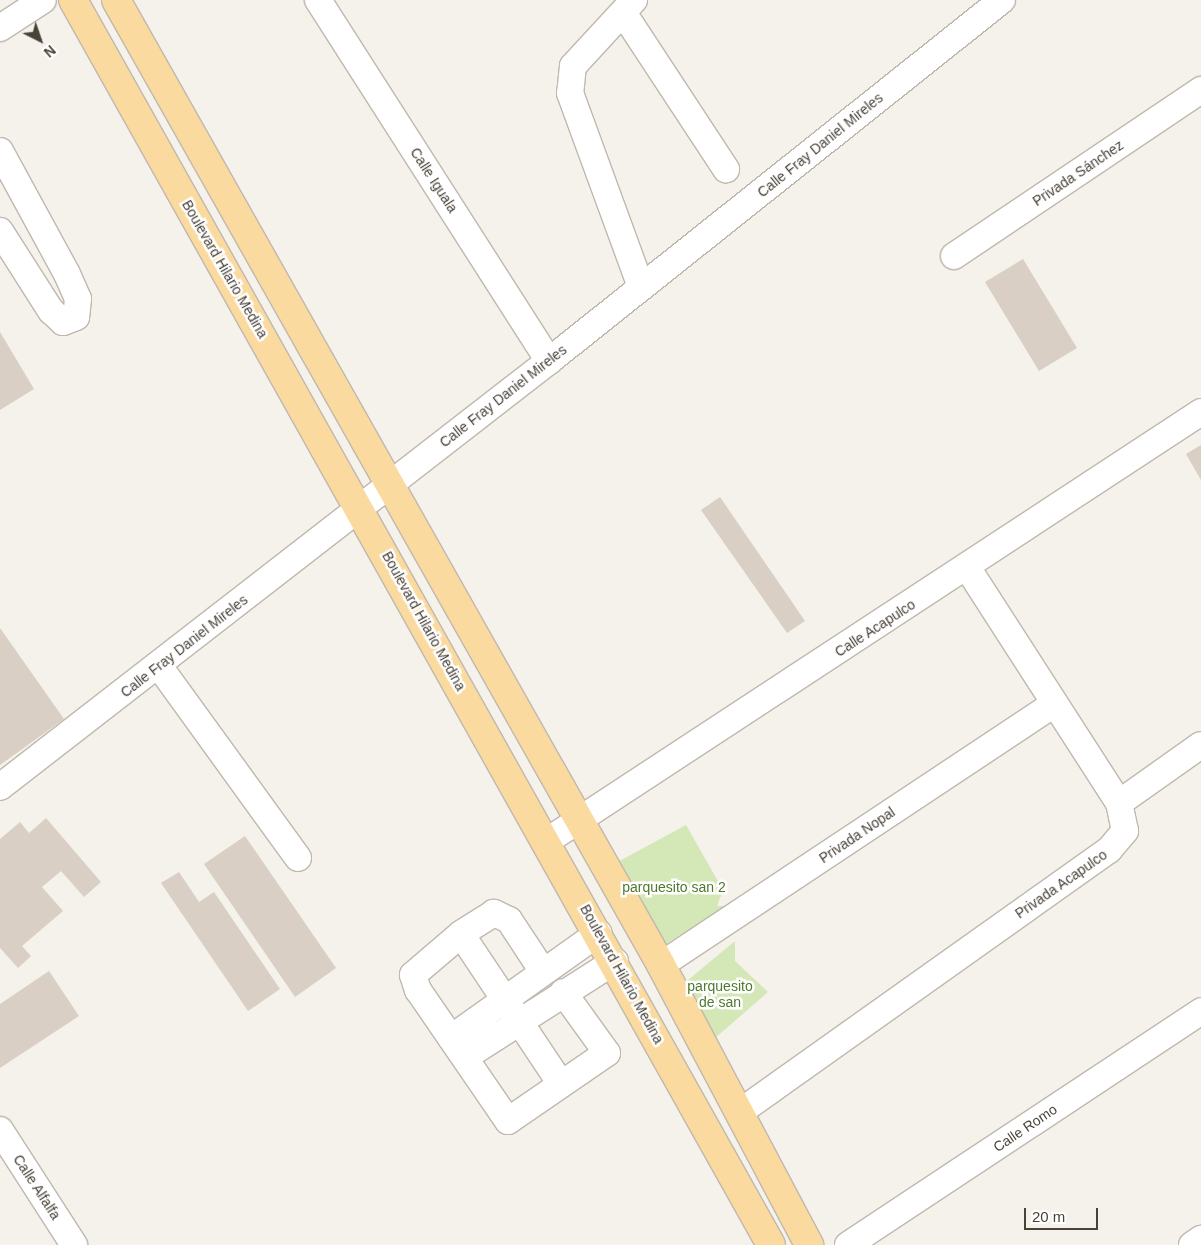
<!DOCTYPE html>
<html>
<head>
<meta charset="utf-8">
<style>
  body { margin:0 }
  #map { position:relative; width:1201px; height:1245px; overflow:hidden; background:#f5f1eb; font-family:Arial,sans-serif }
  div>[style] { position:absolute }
  .green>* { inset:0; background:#d4e7b6 }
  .building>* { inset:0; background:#d9cfc4 }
  .roads { filter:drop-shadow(1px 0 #c0b8ae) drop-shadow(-1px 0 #c0b8ae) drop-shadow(0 1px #c0b8ae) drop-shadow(0 -1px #c0b8ae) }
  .minor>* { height:26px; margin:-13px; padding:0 13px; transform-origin:13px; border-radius:13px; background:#fff }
  .major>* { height:28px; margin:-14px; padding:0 14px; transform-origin:14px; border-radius:14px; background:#fada9f }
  span { translate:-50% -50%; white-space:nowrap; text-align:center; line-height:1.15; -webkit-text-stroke:5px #fff; paint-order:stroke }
  .street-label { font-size:14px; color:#494239 }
  .park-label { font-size:14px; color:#4f792e }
  .north { position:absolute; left:15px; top:15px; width:50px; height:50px; -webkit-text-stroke:4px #fff; paint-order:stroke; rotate:139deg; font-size:14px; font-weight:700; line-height:20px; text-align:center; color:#494239 }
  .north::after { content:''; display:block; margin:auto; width:18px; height:22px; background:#494239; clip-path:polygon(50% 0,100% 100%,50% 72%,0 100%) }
  .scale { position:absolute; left:1024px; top:1208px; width:74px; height:22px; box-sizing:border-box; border:2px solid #494239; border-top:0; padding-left:6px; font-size:15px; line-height:18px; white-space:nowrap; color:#494239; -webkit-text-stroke:4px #fff; paint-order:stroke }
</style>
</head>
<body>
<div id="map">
  <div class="green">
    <div style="clip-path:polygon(686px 825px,723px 890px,717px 906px,727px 906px,659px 948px,614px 864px)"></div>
    <div style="clip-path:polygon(735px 941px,735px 961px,768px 992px,707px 1045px,676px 990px)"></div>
  </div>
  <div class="building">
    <div style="clip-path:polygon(1023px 259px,1077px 348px,1039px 371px,985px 282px)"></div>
    <div style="clip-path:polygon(0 332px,34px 389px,0 410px)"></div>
    <div style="clip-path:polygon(1201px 445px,1201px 480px,1186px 454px)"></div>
    <div style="clip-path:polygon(720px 497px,805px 621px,787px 633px,701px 510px)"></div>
    <div style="clip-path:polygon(0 628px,64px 719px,0 765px)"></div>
    <div style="clip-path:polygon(46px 818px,101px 882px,84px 897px,61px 871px,42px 887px,63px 911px,22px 946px,31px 956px,18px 968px,0 948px,0 839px,20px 822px,29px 833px)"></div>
    <div style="clip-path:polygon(245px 836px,336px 968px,295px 997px,204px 864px)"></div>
    <div style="clip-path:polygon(179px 872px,199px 902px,214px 892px,280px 989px,248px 1011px,161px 883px)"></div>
    <div style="clip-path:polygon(49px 971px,79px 1016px,0 1068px,0 1004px)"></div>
  </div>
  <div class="roads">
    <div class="minor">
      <div style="left:318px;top:0;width:429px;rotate:57.4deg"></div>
      <div style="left:634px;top:0;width:90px;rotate:132.7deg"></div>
      <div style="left:573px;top:66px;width:27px;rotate:96deg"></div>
      <div style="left:570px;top:93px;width:207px;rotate:69.9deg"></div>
      <div style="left:624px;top:14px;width:186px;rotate:56.7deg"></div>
      <div style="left:0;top:28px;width:51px;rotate:-33.1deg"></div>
      <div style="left:0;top:151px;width:140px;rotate:61.4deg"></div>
      <div style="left:67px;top:274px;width:27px;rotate:66deg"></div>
      <div style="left:78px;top:299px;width:18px;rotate:96deg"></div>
      <div style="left:76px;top:317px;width:14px;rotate:159deg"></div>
      <div style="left:63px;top:322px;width:16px;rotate:-137deg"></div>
      <div style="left:51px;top:311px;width:95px;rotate:-122.5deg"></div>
      <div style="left:954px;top:256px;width:298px;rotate:-33.9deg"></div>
      <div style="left:159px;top:666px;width:237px;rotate:54.1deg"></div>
      <div style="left:0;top:787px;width:695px;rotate:-37.81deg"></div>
      <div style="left:549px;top:361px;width:579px;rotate:-38.55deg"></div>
      <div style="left:1119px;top:803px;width:100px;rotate:-35.3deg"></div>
      <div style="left:547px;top:841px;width:782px;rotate:-33.26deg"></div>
      <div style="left:461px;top:934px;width:180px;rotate:56.3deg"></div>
      <div style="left:661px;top:965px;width:472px;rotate:-33.6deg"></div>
      <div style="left:542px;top:970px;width:60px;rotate:-123.4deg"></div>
      <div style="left:509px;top:920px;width:17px;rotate:-155deg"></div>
      <div style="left:494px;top:913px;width:39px;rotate:148deg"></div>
      <div style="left:461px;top:934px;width:63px;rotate:139.5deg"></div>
      <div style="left:413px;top:975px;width:16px;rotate:72deg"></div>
      <div style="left:418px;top:990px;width:159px;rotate:55.5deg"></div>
      <div style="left:508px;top:1121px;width:120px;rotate:-34.5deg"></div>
      <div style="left:607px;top:1053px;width:75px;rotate:-125.8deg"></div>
      <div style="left:451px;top:1038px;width:181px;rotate:-35.4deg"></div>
      <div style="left:465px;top:1057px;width:178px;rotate:-32.6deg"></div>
      <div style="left:740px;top:1112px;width:453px;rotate:-35.4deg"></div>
      <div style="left:1109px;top:850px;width:25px;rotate:-50deg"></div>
      <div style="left:1125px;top:831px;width:29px;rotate:-102deg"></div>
      <div style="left:1119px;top:803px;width:281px;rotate:-122.8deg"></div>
      <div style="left:0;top:1130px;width:137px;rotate:57.2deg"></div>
      <div style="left:848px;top:1245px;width:424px;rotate:-33.5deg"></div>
      <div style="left:1192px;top:1245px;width:11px;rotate:-34deg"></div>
    </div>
    <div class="major">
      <div style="left:73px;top:0;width:1427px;rotate:60.72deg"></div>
      <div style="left:116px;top:0;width:1108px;rotate:60.54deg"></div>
      <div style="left:661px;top:965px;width:317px;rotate:62.1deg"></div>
    </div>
  </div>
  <div class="street-label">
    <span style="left:820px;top:145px;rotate:-39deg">Calle Fray Daniel Mireles</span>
    <span style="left:1078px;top:173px;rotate:-34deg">Privada Sánchez</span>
    <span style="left:434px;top:180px;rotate:57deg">Calle Iguala</span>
    <span style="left:225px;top:269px;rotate:60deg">Boulevard Hilario Medina</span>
    <span style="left:503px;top:396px;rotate:-38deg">Calle Fray Daniel Mireles</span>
    <span style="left:424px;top:621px;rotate:61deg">Boulevard Hilario Medina</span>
    <span style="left:875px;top:628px;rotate:-33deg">Calle Acapulco</span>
    <span style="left:184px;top:646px;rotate:-38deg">Calle Fray Daniel Mireles</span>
    <span style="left:857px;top:835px;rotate:-34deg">Privada Nopal</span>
    <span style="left:1061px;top:884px;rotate:-35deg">Privada Acapulco</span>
    <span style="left:622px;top:974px;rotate:61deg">Boulevard Hilario Medina</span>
    <span style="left:1025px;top:1128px;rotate:-34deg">Calle Romo</span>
    <span style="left:37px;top:1187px;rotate:57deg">Calle Alfalfa</span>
  </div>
  <div class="park-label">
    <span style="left:674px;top:887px">parquesito san 2</span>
    <span style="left:720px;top:994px">parquesito<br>de san</span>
  </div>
  <div class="north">N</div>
  <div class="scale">20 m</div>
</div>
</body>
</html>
